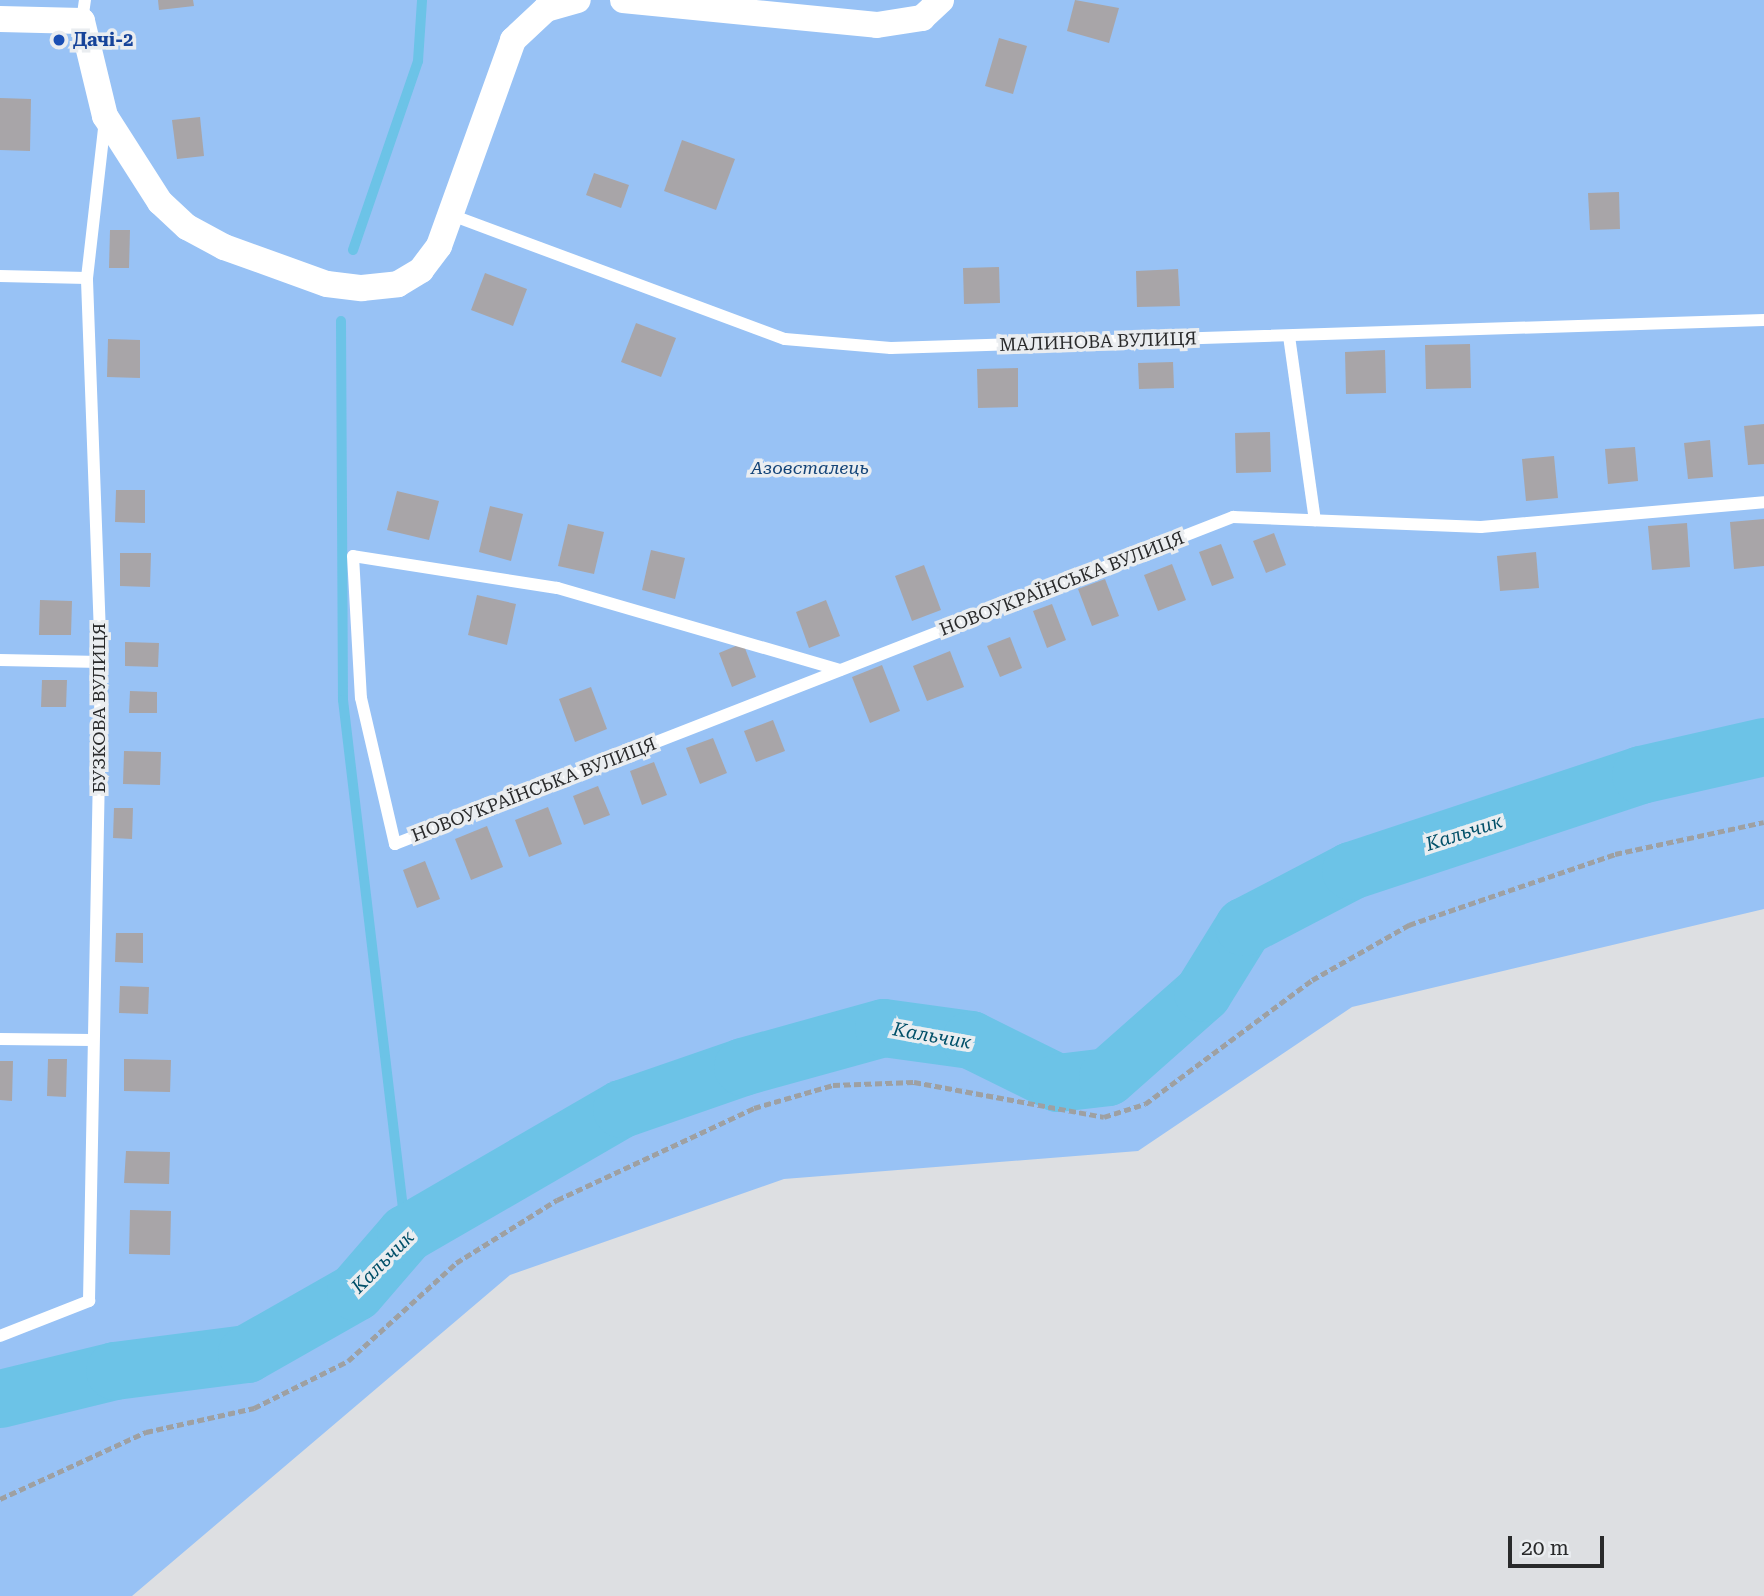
<!DOCTYPE html>
<html>
<head>
<meta charset="utf-8">
<style>
  body { margin:0 }
  #map { position:relative; width:1764px; height:1596px; overflow:hidden; background:#dddfe2; font-family:"Roboto Serif",serif }
  div>[style] { position:absolute }
  .green>* { inset:0; background:#98c2f5 }
  .stream>* { height:10px; margin:-5px; padding:0 5px; transform-origin:5px; border-radius:5px; background:#6cc3e7 }
  .river>* { height:58px; margin:-29px; padding:0 29px; transform-origin:29px; border-radius:29px; background:#6cc3e7 }
  .building>* { inset:0; background:#a8a5a8 }
  .path>* { height:4.5px; margin-top:-2.25px; transform-origin:0; background:repeating-linear-gradient(90deg,#9ea0a2 0 7px,transparent 0 10.5px) }
  .service>* { height:12px; margin:-6px; padding:0 6px; transform-origin:6px; border-radius:6px; background:#fff }
  .minor>* { height:26px; margin:-13px; padding:0 13px; transform-origin:13px; border-radius:13px; background:#fff }
  .dots>* { width:19px; height:19px; translate:-50% -50%; box-sizing:border-box; border:4px solid #eaedf0; border-radius:50% }
  span { translate:-50% -50%; white-space:nowrap; text-align:center; line-height:1.15; -webkit-text-stroke:7px #eaedf0; paint-order:stroke }
  .transit-label { font-size:18px; color:#164399; font-weight:700 }
  .left { translate:0 -50%; text-align:left }
  .street-label { font-size:18px; color:#292a2b }
  .park-label { font-size:18px; color:#144478; font-style:italic }
  .water-label { font-size:19px; color:#014f68; font-style:italic }
  .scale { position:absolute; left:1508px; top:1536px; width:96px; height:32px; box-sizing:border-box; border:4px solid #292a2b; border-top:0; padding-left:9px; font-size:21px; line-height:24px; white-space:nowrap; color:#292a2b; -webkit-text-stroke:5px #eaedf0; paint-order:stroke }
</style>
</head>
<body>
<div id="map">
  <div class="green">
    <div style="clip-path:polygon(0 0,1764px 0,1764px 909px,1352px 1007px,1138px 1151px,784px 1179px,510px 1275px,132px 1596px,0 1596px)"></div>
  </div>
  <div class="stream">
    <div style="left:353px;top:250px;width:200px;rotate:-71deg"></div>
    <div style="left:418px;top:61px;width:61px;rotate:-86.2deg"></div>
    <div style="left:341px;top:321px;width:379px;rotate:89.7deg"></div>
    <div style="left:343px;top:700px;width:538px;rotate:83.27deg"></div>
  </div>
  <div class="river">
    <div style="left:0;top:1399px;width:118px;rotate:-13.7deg"></div>
    <div style="left:115px;top:1371px;width:133px;rotate:-7.3deg"></div>
    <div style="left:247px;top:1354px;width:125px;rotate:-29.6deg"></div>
    <div style="left:356px;top:1292px;width:77px;rotate:-49.2deg"></div>
    <div style="left:406px;top:1234px;width:250px;rotate:-30.1deg"></div>
    <div style="left:622px;top:1109px;width:128px;rotate:-19.1deg"></div>
    <div style="left:743px;top:1067px;width:146px;rotate:-15.5deg"></div>
    <div style="left:884px;top:1028px;width:88px;rotate:7.9deg"></div>
    <div style="left:971px;top:1040px;width:97px;rotate:26.3deg"></div>
    <div style="left:1058px;top:1083px;width:50px;rotate:-6.8deg"></div>
    <div style="left:1108px;top:1077px;width:127px;rotate:-41.5deg"></div>
    <div style="left:1203px;top:993px;width:78px;rotate:-58.2deg"></div>
    <div style="left:1244px;top:927px;width:121px;rotate:-27.6deg"></div>
    <div style="left:1351px;top:871px;width:305px;rotate:-18.3deg"></div>
    <div style="left:1641px;top:775px;width:126px;rotate:-12.8deg"></div>
  </div>
  <div class="building">
    <div style="clip-path:polygon(158px 0,193px 0,194px 6px,159px 10px)"></div>
    <div style="clip-path:polygon(1075px 0,1119px 8px,1109px 43px,1067px 31px)"></div>
    <div style="clip-path:polygon(999px 38px,1027px 46px,1013px 94px,985px 86px)"></div>
    <div style="clip-path:polygon(0 98px,31px 99px,30px 151px,0 150px)"></div>
    <div style="clip-path:polygon(200px 117px,204px 156px,177px 159px,172px 120px)"></div>
    <div style="clip-path:polygon(682px 140px,735px 159px,716px 210px,664px 191px)"></div>
    <div style="clip-path:polygon(594px 173px,629px 185px,621px 208px,586px 195px)"></div>
    <div style="clip-path:polygon(1619px 192px,1620px 229px,1590px 230px,1588px 193px)"></div>
    <div style="clip-path:polygon(110px 230px,130px 230px,129px 268px,109px 268px)"></div>
    <div style="clip-path:polygon(999px 267px,1000px 303px,964px 304px,963px 268px)"></div>
    <div style="clip-path:polygon(1178px 269px,1180px 306px,1137px 307px,1136px 271px)"></div>
    <div style="clip-path:polygon(485px 273px,527px 289px,513px 326px,471px 310px)"></div>
    <div style="clip-path:polygon(636px 323px,676px 338px,661px 377px,621px 362px)"></div>
    <div style="clip-path:polygon(108px 339px,140px 340px,140px 378px,107px 377px)"></div>
    <div style="clip-path:polygon(1470px 344px,1471px 388px,1426px 389px,1425px 345px)"></div>
    <div style="clip-path:polygon(1385px 350px,1386px 393px,1346px 394px,1345px 352px)"></div>
    <div style="clip-path:polygon(1173px 362px,1174px 388px,1139px 389px,1138px 363px)"></div>
    <div style="clip-path:polygon(1018px 368px,1018px 407px,978px 408px,977px 369px)"></div>
    <div style="clip-path:polygon(1764px 424px,1764px 464px,1748px 465px,1744px 426px)"></div>
    <div style="clip-path:polygon(1270px 432px,1271px 472px,1236px 473px,1235px 433px)"></div>
    <div style="clip-path:polygon(1710px 440px,1713px 477px,1688px 479px,1684px 443px)"></div>
    <div style="clip-path:polygon(1635px 447px,1638px 481px,1608px 484px,1605px 449px)"></div>
    <div style="clip-path:polygon(1554px 456px,1558px 498px,1526px 501px,1522px 459px)"></div>
    <div style="clip-path:polygon(116px 490px,145px 490px,145px 523px,115px 522px)"></div>
    <div style="clip-path:polygon(397px 491px,439px 501px,429px 540px,387px 530px)"></div>
    <div style="clip-path:polygon(490px 506px,523px 514px,511px 561px,479px 552px)"></div>
    <div style="clip-path:polygon(1764px 519px,1764px 566px,1734px 569px,1730px 522px)"></div>
    <div style="clip-path:polygon(1687px 523px,1690px 567px,1652px 570px,1648px 526px)"></div>
    <div style="clip-path:polygon(568px 524px,604px 532px,594px 574px,558px 566px)"></div>
    <div style="clip-path:polygon(1274px 533px,1286px 565px,1266px 573px,1253px 541px)"></div>
    <div style="clip-path:polygon(1221px 544px,1234px 578px,1212px 586px,1199px 552px)"></div>
    <div style="clip-path:polygon(651px 550px,685px 558px,675px 599px,642px 590px)"></div>
    <div style="clip-path:polygon(1536px 552px,1539px 588px,1500px 591px,1497px 556px)"></div>
    <div style="clip-path:polygon(120px 553px,151px 553px,150px 587px,120px 586px)"></div>
    <div style="clip-path:polygon(1172px 564px,1186px 600px,1158px 611px,1144px 575px)"></div>
    <div style="clip-path:polygon(924px 565px,941px 610px,912px 621px,895px 576px)"></div>
    <div style="clip-path:polygon(1105px 579px,1119px 616px,1092px 626px,1078px 589px)"></div>
    <div style="clip-path:polygon(477px 595px,516px 604px,507px 645px,468px 635px)"></div>
    <div style="clip-path:polygon(40px 600px,72px 601px,71px 635px,39px 635px)"></div>
    <div style="clip-path:polygon(826px 600px,840px 636px,809px 648px,796px 612px)"></div>
    <div style="clip-path:polygon(1052px 604px,1066px 640px,1047px 648px,1033px 611px)"></div>
    <div style="clip-path:polygon(1010px 637px,1022px 668px,1000px 677px,987px 646px)"></div>
    <div style="clip-path:polygon(125px 642px,159px 643px,158px 667px,125px 666px)"></div>
    <div style="clip-path:polygon(743px 643px,756px 677px,732px 687px,719px 653px)"></div>
    <div style="clip-path:polygon(950px 651px,964px 687px,927px 701px,913px 666px)"></div>
    <div style="clip-path:polygon(882px 665px,900px 711px,870px 723px,852px 677px)"></div>
    <div style="clip-path:polygon(42px 680px,67px 680px,66px 707px,41px 707px)"></div>
    <div style="clip-path:polygon(591px 687px,607px 729px,575px 742px,559px 699px)"></div>
    <div style="clip-path:polygon(130px 691px,157px 692px,157px 713px,129px 713px)"></div>
    <div style="clip-path:polygon(773px 720px,785px 751px,756px 762px,744px 731px)"></div>
    <div style="clip-path:polygon(713px 738px,727px 773px,700px 784px,686px 748px)"></div>
    <div style="clip-path:polygon(124px 751px,161px 752px,160px 785px,123px 784px)"></div>
    <div style="clip-path:polygon(654px 762px,667px 795px,642px 805px,630px 771px)"></div>
    <div style="clip-path:polygon(598px 786px,610px 815px,584px 825px,573px 796px)"></div>
    <div style="clip-path:polygon(548px 807px,562px 844px,529px 857px,515px 820px)"></div>
    <div style="clip-path:polygon(114px 808px,133px 808px,132px 839px,113px 838px)"></div>
    <div style="clip-path:polygon(487px 826px,503px 867px,471px 880px,455px 839px)"></div>
    <div style="clip-path:polygon(425px 861px,440px 899px,417px 908px,403px 870px)"></div>
    <div style="clip-path:polygon(116px 933px,143px 933px,143px 963px,115px 962px)"></div>
    <div style="clip-path:polygon(120px 986px,149px 987px,148px 1014px,119px 1013px)"></div>
    <div style="clip-path:polygon(48px 1059px,67px 1059px,66px 1097px,47px 1096px)"></div>
    <div style="clip-path:polygon(124px 1059px,171px 1060px,170px 1092px,124px 1091px)"></div>
    <div style="clip-path:polygon(0 1061px,13px 1061px,12px 1101px,0 1100px)"></div>
    <div style="clip-path:polygon(126px 1151px,170px 1152px,169px 1184px,124px 1183px)"></div>
    <div style="clip-path:polygon(130px 1210px,171px 1211px,170px 1255px,129px 1254px)"></div>
  </div>
  <div class="path">
    <div style="left:0;top:1499px;width:161px;rotate:-24.7deg"></div>
    <div style="left:146px;top:1432px;width:111px;rotate:-12.5deg"></div>
    <div style="left:254px;top:1408px;width:105px;rotate:-26.6deg"></div>
    <div style="left:348px;top:1361px;width:146px;rotate:-42.2deg"></div>
    <div style="left:456px;top:1263px;width:119px;rotate:-32deg"></div>
    <div style="left:557px;top:1200px;width:217px;rotate:-25deg"></div>
    <div style="left:754px;top:1108px;width:82px;rotate:-16.2deg"></div>
    <div style="left:833px;top:1085px;width:81px;rotate:-2.1deg"></div>
    <div style="left:914px;top:1082px;width:193px;rotate:10.4deg"></div>
    <div style="left:1104px;top:1117px;width:43px;rotate:-17.6deg"></div>
    <div style="left:1145px;top:1104px;width:208px;rotate:-36.6deg"></div>
    <div style="left:1312px;top:980px;width:112px;rotate:-29.6deg"></div>
    <div style="left:1409px;top:925px;width:218px;rotate:-19deg"></div>
    <div style="left:1615px;top:854px;width:152px;rotate:-12.1deg"></div>
  </div>
  <div class="service">
    <div style="left:82px;top:21px;width:21px;rotate:-82deg"></div>
    <div style="left:454px;top:216px;width:353px;rotate:20.4deg"></div>
    <div style="left:785px;top:339px;width:106px;rotate:4.9deg"></div>
    <div style="left:891px;top:348px;width:873px;rotate:-1.84deg"></div>
    <div style="left:0;top:276px;width:87px;rotate:1.3deg"></div>
    <div style="left:1289px;top:336px;width:186px;rotate:82deg"></div>
    <div style="left:0;top:660px;width:101px;rotate:1.1deg"></div>
    <div style="left:840px;top:670px;width:295px;rotate:-163.8deg"></div>
    <div style="left:557px;top:588px;width:206px;rotate:-171.1deg"></div>
    <div style="left:353px;top:556px;width:142px;rotate:86.8deg"></div>
    <div style="left:361px;top:698px;width:150px;rotate:76.9deg"></div>
    <div style="left:395px;top:844px;width:900px;rotate:-21.32deg"></div>
    <div style="left:1233px;top:517px;width:248px;rotate:2.3deg"></div>
    <div style="left:1481px;top:527px;width:284px;rotate:-5deg"></div>
    <div style="left:0;top:1039px;width:92px;rotate:0.6deg"></div>
    <div style="left:0;top:1336px;width:96px;rotate:-21.5deg"></div>
    <div style="left:89px;top:1301px;width:639px;rotate:-88.92deg"></div>
    <div style="left:101px;top:662px;width:384px;rotate:-92.1deg"></div>
    <div style="left:87px;top:278px;width:158px;rotate:-83.5deg"></div>
  </div>
  <div class="minor">
    <div style="left:623px;top:0;width:255px;rotate:5.6deg"></div>
    <div style="left:877px;top:25px;width:46px;rotate:-8.8deg"></div>
    <div style="left:922px;top:18px;width:26px;rotate:-43deg"></div>
    <div style="left:0;top:19px;width:82px;rotate:1.4deg"></div>
    <div style="left:82px;top:21px;width:98px;rotate:76.4deg"></div>
    <div style="left:105px;top:116px;width:102px;rotate:57.4deg"></div>
    <div style="left:160px;top:202px;width:37px;rotate:43deg"></div>
    <div style="left:187px;top:227px;width:42px;rotate:28.4deg"></div>
    <div style="left:224px;top:247px;width:109px;rotate:19.8deg"></div>
    <div style="left:327px;top:284px;width:35px;rotate:7deg"></div>
    <div style="left:362px;top:288px;width:36px;rotate:-6deg"></div>
    <div style="left:398px;top:284px;width:27px;rotate:-31deg"></div>
    <div style="left:421px;top:270px;width:30px;rotate:-53deg"></div>
    <div style="left:439px;top:246px;width:219px;rotate:-70.2deg"></div>
    <div style="left:513px;top:40px;width:45px;rotate:-43.2deg"></div>
    <div style="left:546px;top:9px;width:33px;rotate:-16deg"></div>
  </div>
  <div class="dots">
    <div style="left:59px;top:40px;background:#1a4fb4"></div>
  </div>
  <div class="transit-label">
    <span class="left" style="left:73px;top:40px">Дачі-2</span>
  </div>
  <div class="street-label">
    <span style="left:1098px;top:342px;rotate:-2deg">МАЛИНОВА ВУЛИЦЯ</span>
    <span style="left:1062px;top:584px;rotate:-21deg">НОВОУКРАЇНСЬКА ВУЛИЦЯ</span>
    <span style="left:99px;top:708px;rotate:-90deg">БУЗКОВА ВУЛИЦЯ</span>
    <span style="left:534px;top:790px;rotate:-21deg">НОВОУКРАЇНСЬКА ВУЛИЦЯ</span>
  </div>
  <div class="park-label">
    <span style="left:810px;top:468px">Азовсталець</span>
  </div>
  <div class="water-label">
    <span style="left:1464px;top:833px;rotate:-18deg">Кальчик</span>
    <span style="left:932px;top:1036px;rotate:10deg">Кальчик</span>
    <span style="left:383px;top:1262px;rotate:-45deg">Кальчик</span>
  </div>
  <div class="scale">20 m</div>
</div>
</body>
</html>
